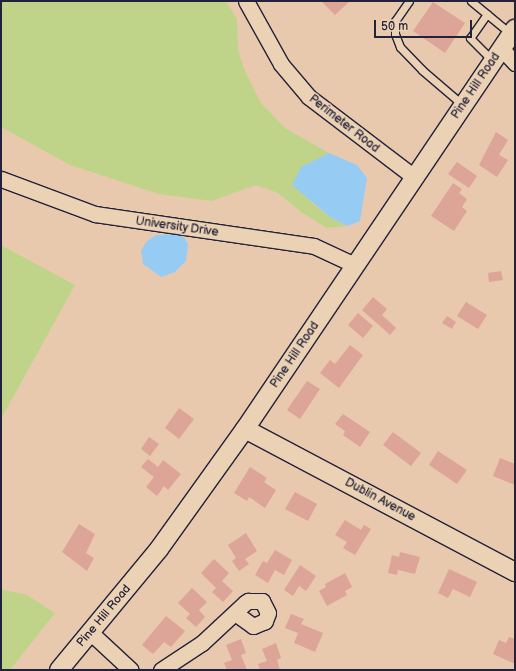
<!DOCTYPE html>
<html>
<head>
<meta charset="utf-8">
<style>
  body { margin:0 }
  #map { position:relative; width:516px; height:671px; overflow:hidden; background:#e9c9ae; font-family:"Balsamiq Sans",sans-serif }
  div>[style] { position:absolute }
  .green>* { inset:0; background:#c0d489 }
  .water>* { inset:0; background:#96cbf4 }
  .building>* { inset:0; background:#dda498 }
  .roads { filter:drop-shadow(1px 0 #22223b) drop-shadow(-1px 0 #22223b) drop-shadow(0 1px #22223b) drop-shadow(0 -1px #22223b) }
  .service>* { height:7px; margin:-3.5px; padding:0 3.5px; transform-origin:3.5px; border-radius:3.5px; background:#ecd2b4 }
  .minor>* { height:15px; margin:-7.5px; padding:0 7.5px; transform-origin:7.5px; border-radius:7.5px; background:#ecd2b4 }
  .tertiary>* { height:18px; margin:-9px; padding:0 9px; transform-origin:9px; border-radius:9px; background:#ecd2b4 }
  span { translate:-50% -50%; white-space:nowrap; text-align:center; line-height:1.15; -webkit-text-stroke:3px #ecd2b4; paint-order:stroke }
  .street-label { font-size:12px; color:#22223b }
  .frame { position:absolute; inset:0; border:2px solid #22223b; pointer-events:none }
  .scale { position:absolute; left:374px; top:20px; width:98px; height:18px; box-sizing:border-box; border:2px solid #22223b; border-top:0; padding-left:5px; font-size:12px; line-height:14px; white-space:nowrap; color:#22223b; -webkit-text-stroke:3px #ecd2b4; paint-order:stroke }
</style>
</head>
<body>
<div id="map">
  <div class="green">
    <div style="clip-path:polygon(1px 1px,226px 1px,237px 19px,238px 50px,245px 71px,261px 103px,285px 128px,329px 153px,301px 167px,312px 203px,330px 217px,347px 226px,327px 228px,301px 212px,278px 193px,256px 185px,212px 201px,159px 194px,70px 165px,1px 127px)"></div>
    <div style="clip-path:polygon(1px 245px,75px 285px,1px 419px)"></div>
    <div style="clip-path:polygon(1px 589px,27px 595px,55px 613px,10px 670px,1px 670px)"></div>
  </div>
  <div class="water">
    <div style="clip-path:polygon(329px 153px,357px 165px,367px 178px,360px 221px,347px 226px,330px 217px,292px 185px,301px 167px)"></div>
    <div style="clip-path:polygon(182px 234px,188px 244px,186px 261px,175px 272px,161px 277px,143px 264px,141px 251px,146px 242px,156px 235px)"></div>
  </div>
  <div class="building">
    <div style="clip-path:polygon(321px 1px,350px 1px,335px 15px)"></div>
    <div style="clip-path:polygon(433px 2px,465px 23px,445px 53px,413px 31px)"></div>
    <div style="clip-path:polygon(496px 132px,508px 140px,499px 155px,508px 160px,497px 177px,479px 165px)"></div>
    <div style="clip-path:polygon(457px 162px,477px 176px,469px 188px,448px 174px)"></div>
    <div style="clip-path:polygon(453px 183px,462px 189px,459px 193px,467px 199px,462px 207px,467px 211px,454px 231px,431px 216px)"></div>
    <div style="clip-path:polygon(501px 271px,503px 280px,489px 282px,488px 273px)"></div>
    <div style="clip-path:polygon(373px 297px,387px 309px,382px 315px,396px 328px,390px 335px,362px 310px)"></div>
    <div style="clip-path:polygon(466px 302px,487px 315px,478px 329px,457px 316px)"></div>
    <div style="clip-path:polygon(358px 313px,373px 326px,363px 338px,348px 325px)"></div>
    <div style="clip-path:polygon(447px 316px,456px 322px,452px 329px,442px 323px)"></div>
    <div style="clip-path:polygon(350px 345px,363px 355px,339px 388px,320px 373px,330px 360px,335px 364px)"></div>
    <div style="clip-path:polygon(307px 381px,320px 389px,300px 419px,287px 410px)"></div>
    <div style="clip-path:polygon(179px 408px,194px 419px,179px 439px,165px 428px)"></div>
    <div style="clip-path:polygon(343px 414px,370px 432px,360px 447px,343px 435px,345px 431px,335px 424px)"></div>
    <div style="clip-path:polygon(393px 432px,421px 453px,411px 466px,383px 445px)"></div>
    <div style="clip-path:polygon(149px 437px,159px 444px,150px 456px,141px 449px)"></div>
    <div style="clip-path:polygon(438px 451px,467px 470px,457px 484px,429px 465px)"></div>
    <div style="clip-path:polygon(500px 458px,515px 464px,515px 485px,493px 476px)"></div>
    <div style="clip-path:polygon(148px 459px,158px 467px,163px 460px,181px 474px,168px 490px,164px 486px,157px 496px,146px 487px,154px 477px,141px 467px)"></div>
    <div style="clip-path:polygon(250px 467px,267px 478px,264px 482px,276px 490px,265px 508px,249px 497px,247px 501px,234px 493px)"></div>
    <div style="clip-path:polygon(295px 492px,317px 504px,308px 521px,285px 509px)"></div>
    <div style="clip-path:polygon(345px 520px,361px 530px,364px 525px,371px 529px,355px 555px,343px 548px,347px 542px,335px 535px)"></div>
    <div style="clip-path:polygon(79px 524px,95px 534px,86px 553px,94px 558px,87px 571px,62px 552px)"></div>
    <div style="clip-path:polygon(246px 533px,257px 551px,245px 559px,249px 564px,239px 571px,232px 561px,236px 558px,228px 545px)"></div>
    <div style="clip-path:polygon(275px 550px,292px 560px,284px 575px,275px 570px,268px 583px,255px 575px,263px 561px,267px 563px)"></div>
    <div style="clip-path:polygon(400px 552px,420px 557px,415px 574px,398px 570px,397px 575px,388px 573px,392px 555px,399px 557px)"></div>
    <div style="clip-path:polygon(214px 559px,229px 573px,222px 581px,233px 591px,223px 602px,212px 592px,216px 588px,201px 573px)"></div>
    <div style="clip-path:polygon(300px 565px,316px 576px,306px 591px,299px 586px,293px 596px,284px 590px)"></div>
    <div style="clip-path:polygon(449px 569px,477px 582px,470px 597px,453px 589px,448px 598px,438px 593px)"></div>
    <div style="clip-path:polygon(345px 573px,352px 587px,345px 591px,347px 595px,327px 606px,319px 591px,326px 587px,325px 584px)"></div>
    <div style="clip-path:polygon(192px 588px,207px 602px,199px 610px,205px 617px,196px 627px,186px 618px,190px 614px,178px 603px)"></div>
    <div style="clip-path:polygon(291px 614px,304px 619px,301px 624px,323px 633px,315px 652px,294px 643px,298px 633px,285px 628px)"></div>
    <div style="clip-path:polygon(166px 616px,185px 631px,171px 647px,164px 642px,153px 654px,142px 645px)"></div>
    <div style="clip-path:polygon(509px 637px,515px 639px,515px 664px,493px 654px,499px 640px,506px 643px)"></div>
    <div style="clip-path:polygon(241px 639px,246px 653px,241px 655px,247px 670px,227px 670px,224px 663px,232px 660px,226px 645px)"></div>
    <div style="clip-path:polygon(276px 643px,281px 658px,277px 660px,280px 670px,260px 670px,258px 664px,267px 661px,262px 649px)"></div>
  </div>
  <div class="roads">
    <div class="service">
      <div style="left:409px;top:1px;width:24px;rotate:125deg"></div>
      <div style="left:395px;top:21px;width:13px;rotate:90deg"></div>
      <div style="left:395px;top:34px;width:14px;rotate:69deg"></div>
      <div style="left:400px;top:47px;width:32px;rotate:46deg"></div>
      <div style="left:422px;top:70px;width:54px;rotate:40.5deg"></div>
      <div style="left:471px;top:1px;width:52px;rotate:39.5deg"></div>
      <div style="left:487px;top:14px;width:29px;rotate:125deg"></div>
      <div style="left:470px;top:38px;width:31px;rotate:45deg"></div>
    </div>
    <div class="minor">
      <div style="left:246px;top:1px;width:72px;rotate:60.9deg"></div>
      <div style="left:281px;top:64px;width:43px;rotate:49.7deg"></div>
      <div style="left:309px;top:97px;width:132px;rotate:37.3deg"></div>
      <div style="left:501px;top:48px;width:21px;rotate:47deg"></div>
      <div style="left:1px;top:179px;width:100px;rotate:20.4deg"></div>
      <div style="left:95px;top:214px;width:221px;rotate:8.3deg"></div>
      <div style="left:314px;top:246px;width:45px;rotate:24.9deg"></div>
      <div style="left:91px;top:633px;width:54px;rotate:42.8deg"></div>
      <div style="left:161px;top:670px;width:49px;rotate:-33.4deg"></div>
      <div style="left:202px;top:643px;width:59px;rotate:-42.9deg"></div>
      <div style="left:245px;top:603px;width:4px;rotate:-34deg"></div>
      <div style="left:248px;top:601px;width:14px"></div>
      <div style="left:262px;top:601px;width:13px;rotate:63deg"></div>
      <div style="left:268px;top:613px;width:9px;rotate:111deg"></div>
      <div style="left:265px;top:621px;width:13px;rotate:157deg"></div>
      <div style="left:253px;top:626px;width:22px;rotate:-144deg"></div>
    </div>
    <div class="tertiary">
      <div style="left:245px;top:429px;width:306px;rotate:27.9deg"></div>
      <div style="left:59px;top:670px;width:157px;rotate:-50.4deg"></div>
      <div style="left:159px;top:549px;width:148px;rotate:-54.4deg"></div>
      <div style="left:245px;top:429px;width:483px;rotate:-56deg"></div>
    </div>
  </div>
  <div class="street-label">
    <span style="left:476px;top:86px;rotate:-56deg">Pine Hill Road</span>
    <span style="left:344px;top:124px;rotate:38deg">Perimeter Road</span>
    <span style="left:177px;top:227px;rotate:8deg">University Drive</span>
    <span style="left:295px;top:355px;rotate:-56deg">Pine Hill Road</span>
    <span style="left:380px;top:500px;rotate:28deg">Dublin Avenue</span>
    <span style="left:104px;top:616px;rotate:-50deg">Pine Hill Road</span>
  </div>
  <div class="frame"></div>
  <div class="scale">50 m</div>
</div>
</body>
</html>
